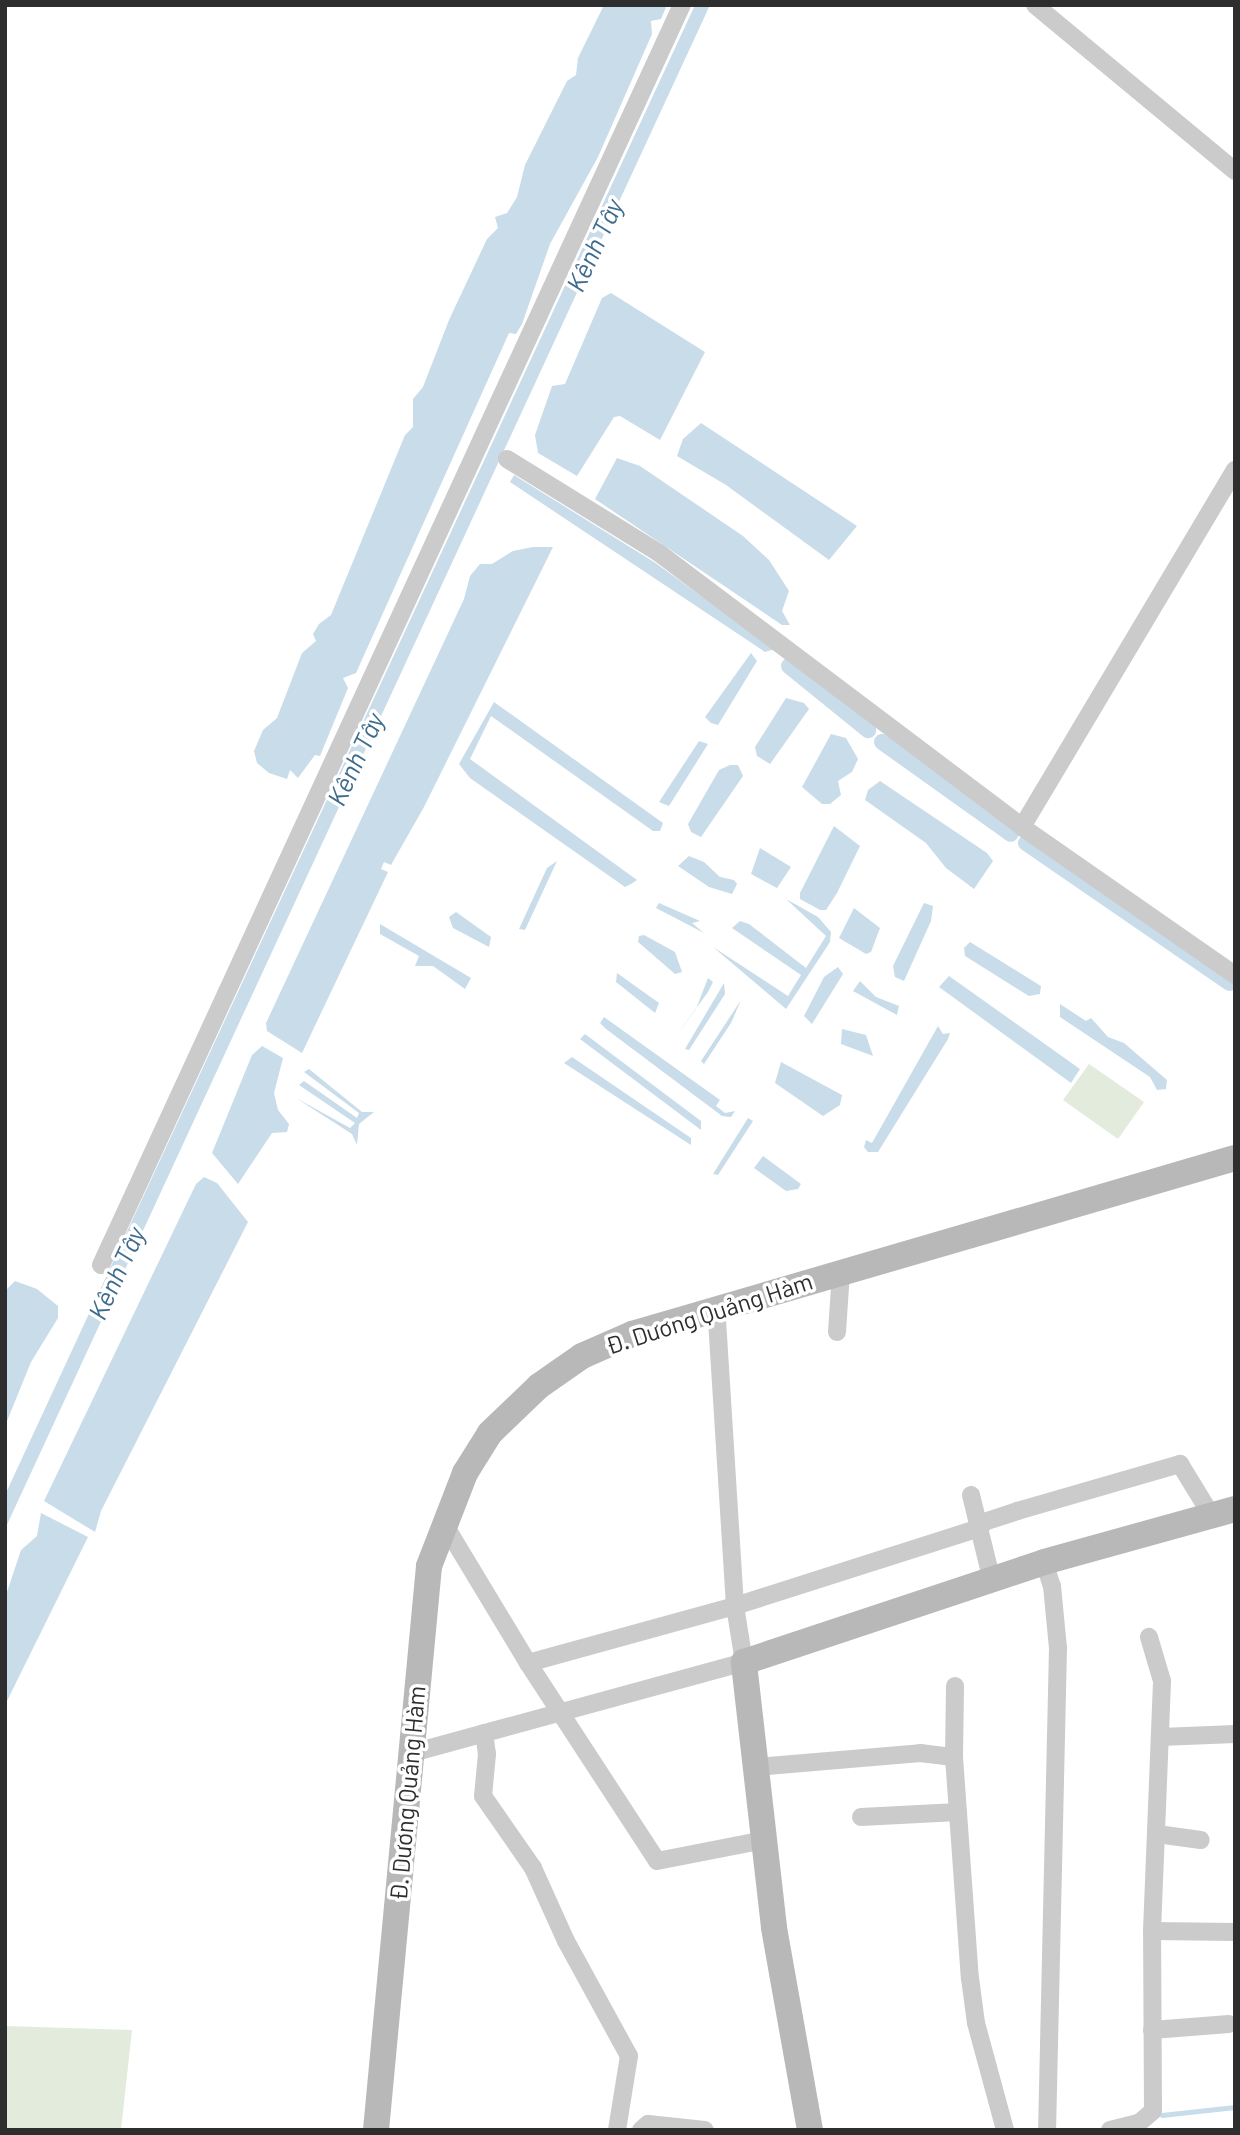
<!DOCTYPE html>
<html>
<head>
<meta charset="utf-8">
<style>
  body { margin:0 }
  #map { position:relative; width:1240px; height:2135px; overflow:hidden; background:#fff; font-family:Barlow,sans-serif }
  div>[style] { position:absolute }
  .green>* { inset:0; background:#e3ebdc }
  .water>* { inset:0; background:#c8dcea }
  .stream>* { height:4.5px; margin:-2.25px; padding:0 2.25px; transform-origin:2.25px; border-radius:2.25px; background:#c8dcea }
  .canal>* { height:16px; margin:-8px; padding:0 8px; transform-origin:8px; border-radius:8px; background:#c8dcea }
  .street>* { height:18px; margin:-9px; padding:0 9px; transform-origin:9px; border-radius:9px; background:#cbcbcb }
  .secondary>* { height:26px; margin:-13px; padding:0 13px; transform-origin:13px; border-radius:13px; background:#b8b8b8 }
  span { translate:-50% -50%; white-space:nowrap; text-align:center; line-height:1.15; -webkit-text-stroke:7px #fff; paint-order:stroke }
  .street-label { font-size:24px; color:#2e2e2e }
  .water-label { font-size:26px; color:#3e6c8d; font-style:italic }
  .frame { position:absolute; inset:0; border:7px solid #2e2e2e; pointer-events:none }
</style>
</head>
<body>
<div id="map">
  <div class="green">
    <div style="clip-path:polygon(1089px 1064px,1144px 1102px,1118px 1139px,1063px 1100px)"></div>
    <div style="clip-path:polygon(5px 2026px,132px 2030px,121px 2130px,5px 2130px)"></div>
  </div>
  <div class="water">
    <div style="clip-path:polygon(604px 5px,667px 5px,661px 19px,651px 21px,652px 34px,598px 157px,550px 244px,522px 324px,516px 334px,509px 333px,356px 673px,343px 678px,348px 688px,320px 756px,315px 755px,298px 778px,290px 770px,287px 779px,269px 773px,257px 763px,254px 751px,263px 730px,277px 718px,302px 653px,316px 641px,313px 634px,319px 624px,331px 615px,405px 435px,413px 427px,413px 399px,423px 387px,449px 320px,487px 239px,498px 228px,495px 217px,507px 213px,517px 197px,525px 165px,567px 81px,576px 75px,578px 58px)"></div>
    <div style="clip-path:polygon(695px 5px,710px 5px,5px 1529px,5px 1495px)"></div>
    <div style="clip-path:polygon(611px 293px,705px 352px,660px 440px,620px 416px,614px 417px,577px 476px,538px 453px,535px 435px,552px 386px,565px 384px,602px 298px)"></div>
    <div style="clip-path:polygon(701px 423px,857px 526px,829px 560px,726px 485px,677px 456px,683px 439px)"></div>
    <div style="clip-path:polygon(617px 458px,640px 466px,743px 536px,769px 560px,789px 591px,782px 611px,790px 625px,782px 625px,595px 499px)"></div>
    <div style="clip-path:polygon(514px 475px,654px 562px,775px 649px,765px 652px,510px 482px)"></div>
    <div style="clip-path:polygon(533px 547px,553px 547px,424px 807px,391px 865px,384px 862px,381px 869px,388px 872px,302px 1053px,267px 1031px,266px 1023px,464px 599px,470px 576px,480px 564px,492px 564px,513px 551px)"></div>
    <div style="clip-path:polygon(751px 653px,757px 661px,718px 725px,711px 723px,705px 717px)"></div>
    <div style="clip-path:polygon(786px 698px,804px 703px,809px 709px,770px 764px,757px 756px,755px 747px)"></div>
    <div style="clip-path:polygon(494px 702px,663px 823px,660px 831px,653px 831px,491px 716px,470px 759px,637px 880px,631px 884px,625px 887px,470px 778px,459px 764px)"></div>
    <div style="clip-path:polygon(831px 734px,846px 738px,858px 759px,852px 772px,838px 781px,841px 795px,830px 804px,822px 804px,802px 787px)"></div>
    <div style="clip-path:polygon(699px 741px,708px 744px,669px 806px,659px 802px)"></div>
    <div style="clip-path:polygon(730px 765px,738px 765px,743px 776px,701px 837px,691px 832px,688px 824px,719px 770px)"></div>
    <div style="clip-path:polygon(880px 781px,987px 853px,993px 861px,974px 889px,946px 868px,926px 843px,865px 800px,868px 790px)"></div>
    <div style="clip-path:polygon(834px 826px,860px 846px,837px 893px,826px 910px,820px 910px,800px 899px,800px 893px)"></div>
    <div style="clip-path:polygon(760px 848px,791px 867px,777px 888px,751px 874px)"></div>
    <div style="clip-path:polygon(689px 856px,704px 862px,720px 877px,734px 880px,737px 884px,732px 894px,709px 887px,678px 866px)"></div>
    <div style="clip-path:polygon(557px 861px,525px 930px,519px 929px,547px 868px)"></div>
    <div style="clip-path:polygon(786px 899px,818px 917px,831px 932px,830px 942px,786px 1009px,713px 947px,788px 996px,801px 975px,732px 928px,740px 921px,749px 924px,806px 968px,826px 936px)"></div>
    <div style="clip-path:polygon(659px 903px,700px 921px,692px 923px,704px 933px,656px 908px)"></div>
    <div style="clip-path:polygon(924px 903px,933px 906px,931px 921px,904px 981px,895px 977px,893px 966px)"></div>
    <div style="clip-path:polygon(854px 908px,880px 928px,871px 952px,866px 954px,839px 938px)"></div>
    <div style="clip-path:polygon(456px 912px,491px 937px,489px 947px,453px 928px,449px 917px)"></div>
    <div style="clip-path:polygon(380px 924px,471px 978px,465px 989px,433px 966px,415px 966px,419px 956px,380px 934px)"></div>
    <div style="clip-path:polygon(644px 935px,675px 952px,682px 972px,675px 974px,638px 942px,639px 936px)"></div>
    <div style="clip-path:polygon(970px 942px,1041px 986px,1040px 994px,1029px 996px,965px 956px,964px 948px)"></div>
    <div style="clip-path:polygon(838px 967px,843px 974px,812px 1024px,804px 1016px,824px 977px)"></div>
    <div style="clip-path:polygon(617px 973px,659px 1003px,655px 1013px,616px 982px)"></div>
    <div style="clip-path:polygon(949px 976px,1080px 1069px,1071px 1083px,939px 987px)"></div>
    <div style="clip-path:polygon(708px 978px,713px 982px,708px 992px,670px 1044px,696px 1009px)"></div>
    <div style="clip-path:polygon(860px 981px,876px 997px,899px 1006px,897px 1015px,853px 991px)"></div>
    <div style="clip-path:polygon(724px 983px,725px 994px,689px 1050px,685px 1049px)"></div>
    <div style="clip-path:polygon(741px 1000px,731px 1023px,704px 1064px,701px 1061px)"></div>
    <div style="clip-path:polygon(1060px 1004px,1086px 1021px,1091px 1018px,1108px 1037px,1124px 1043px,1167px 1080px,1166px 1089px,1157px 1090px,1150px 1077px,1060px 1017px)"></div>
    <div style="clip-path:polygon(604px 1017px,720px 1100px,716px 1106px,725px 1113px,735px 1111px,731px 1117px,722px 1116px,606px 1029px,600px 1023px)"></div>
    <div style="clip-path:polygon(938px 1026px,943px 1034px,950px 1033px,948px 1039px,878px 1152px,868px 1152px,864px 1147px,866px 1140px,872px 1143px)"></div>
    <div style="clip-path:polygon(842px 1029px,866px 1035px,873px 1056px,841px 1044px)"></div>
    <div style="clip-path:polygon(585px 1034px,701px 1121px,701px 1130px,580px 1039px)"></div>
    <div style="clip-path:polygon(262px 1046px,283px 1058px,274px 1093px,278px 1110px,289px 1124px,287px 1132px,272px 1133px,238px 1184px,212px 1153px,252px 1055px)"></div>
    <div style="clip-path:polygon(572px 1057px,691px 1138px,691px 1145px,564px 1063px)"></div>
    <div style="clip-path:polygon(781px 1062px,842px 1095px,840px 1105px,823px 1116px,775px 1083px)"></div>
    <div style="clip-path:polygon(309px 1069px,362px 1112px,374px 1112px,359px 1124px,357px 1145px,352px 1134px,296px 1098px,350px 1128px,355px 1123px,299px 1085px,304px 1081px,357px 1118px,359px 1113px,304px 1072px)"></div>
    <div style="clip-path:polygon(748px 1118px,753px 1121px,718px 1175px,713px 1174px)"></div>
    <div style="clip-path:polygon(763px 1156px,801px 1184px,798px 1189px,786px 1191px,754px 1168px)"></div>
    <div style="clip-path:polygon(204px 1177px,217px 1183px,248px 1222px,101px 1511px,95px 1532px,44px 1501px,196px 1184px)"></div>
    <div style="clip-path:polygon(15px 1281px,37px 1289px,58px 1306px,58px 1318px,31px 1362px,5px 1426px,5px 1291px)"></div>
    <div style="clip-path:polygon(41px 1513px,88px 1537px,5px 1705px,5px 1598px,21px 1550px,37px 1536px)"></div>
  </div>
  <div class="stream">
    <div style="left:1162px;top:2115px;width:73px;rotate:-6.3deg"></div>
  </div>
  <div class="canal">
    <div style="left:789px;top:666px;width:102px;rotate:39deg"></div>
    <div style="left:882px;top:742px;width:158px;rotate:35.5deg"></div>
    <div style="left:1026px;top:843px;width:247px;rotate:34.5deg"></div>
  </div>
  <div class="street">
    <div style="left:1035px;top:5px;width:260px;rotate:39.7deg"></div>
    <div style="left:507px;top:459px;width:179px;rotate:31.7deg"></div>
    <div style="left:659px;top:553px;width:455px;rotate:37deg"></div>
    <div style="left:1022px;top:827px;width:259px;rotate:34.8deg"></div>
    <div style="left:1022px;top:827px;width:416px;rotate:-59.2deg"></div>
    <div style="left:101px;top:1265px;width:1388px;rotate:-65.25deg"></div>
    <div style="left:837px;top:1332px;width:61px;rotate:-86.2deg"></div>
    <div style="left:971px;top:1495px;width:89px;rotate:76.3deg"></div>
    <div style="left:443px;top:1522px;width:165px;rotate:58.9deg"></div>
    <div style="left:528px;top:1663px;width:236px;rotate:56.9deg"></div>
    <div style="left:657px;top:1861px;width:109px;rotate:-11.1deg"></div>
    <div style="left:1044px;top:1562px;width:25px;rotate:72deg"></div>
    <div style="left:1052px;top:1586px;width:62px;rotate:84.5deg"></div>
    <div style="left:1058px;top:1648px;width:482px;rotate:91.3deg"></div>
    <div style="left:528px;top:1663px;width:215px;rotate:-15.4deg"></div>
    <div style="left:735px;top:1606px;width:257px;rotate:-17.7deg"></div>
    <div style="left:980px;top:1528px;width:7px;rotate:-56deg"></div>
    <div style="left:984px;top:1522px;width:35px;rotate:-18deg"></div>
    <div style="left:1017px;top:1511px;width:170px;rotate:-16.1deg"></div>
    <div style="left:1180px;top:1464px;width:63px;rotate:58.6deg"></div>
    <div style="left:955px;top:1686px;width:71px;rotate:90.8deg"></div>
    <div style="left:954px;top:1757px;width:222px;rotate:85.9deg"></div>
    <div style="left:970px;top:1978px;width:45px;rotate:82.4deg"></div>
    <div style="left:976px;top:2023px;width:111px;rotate:74.8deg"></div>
    <div style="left:484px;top:1733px;width:21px;rotate:82deg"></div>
    <div style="left:487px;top:1754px;width:42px;rotate:95.4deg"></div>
    <div style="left:483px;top:1796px;width:88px;rotate:55.2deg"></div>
    <div style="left:533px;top:1868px;width:80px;rotate:65.7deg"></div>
    <div style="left:566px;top:1941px;width:131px;rotate:61.3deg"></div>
    <div style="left:629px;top:2056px;width:75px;rotate:99.2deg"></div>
    <div style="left:1161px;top:1737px;width:74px;rotate:-2.3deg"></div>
    <div style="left:412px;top:1753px;width:344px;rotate:-15.3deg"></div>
    <div style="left:744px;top:1662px;width:57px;rotate:-99.1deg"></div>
    <div style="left:735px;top:1606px;width:301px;rotate:-93.6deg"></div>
    <div style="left:755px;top:1767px;width:166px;rotate:-4.8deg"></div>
    <div style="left:920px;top:1753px;width:34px;rotate:7deg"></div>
    <div style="left:861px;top:1817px;width:97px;rotate:-3deg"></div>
    <div style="left:1157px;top:1834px;width:44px;rotate:7.8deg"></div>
    <div style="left:1152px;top:1931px;width:83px;rotate:0.7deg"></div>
    <div style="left:1152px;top:2030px;width:77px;rotate:-4.5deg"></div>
    <div style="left:641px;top:2130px;width:9px;rotate:-41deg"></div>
    <div style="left:648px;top:2124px;width:57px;rotate:6deg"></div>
    <div style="left:1110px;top:2130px;width:30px;rotate:-14deg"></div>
    <div style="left:1139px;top:2123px;width:18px;rotate:-41deg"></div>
    <div style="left:1153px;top:2111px;width:180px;rotate:-90.3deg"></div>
    <div style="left:1152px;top:1931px;width:250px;rotate:-87.7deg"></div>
    <div style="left:1162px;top:1681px;width:46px;rotate:-106.5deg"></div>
  </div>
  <div class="secondary">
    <div style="left:376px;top:2130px;width:566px;rotate:-84.63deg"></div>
    <div style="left:429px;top:1566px;width:100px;rotate:-68.8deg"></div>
    <div style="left:465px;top:1473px;width:47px;rotate:-58deg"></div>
    <div style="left:490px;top:1433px;width:68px;rotate:-43.8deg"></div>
    <div style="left:539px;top:1386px;width:52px;rotate:-34.9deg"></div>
    <div style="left:582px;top:1356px;width:55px;rotate:-23.7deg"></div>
    <div style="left:632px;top:1334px;width:628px;rotate:-16.27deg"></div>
    <div style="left:810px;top:2130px;width:206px;rotate:-100.1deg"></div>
    <div style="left:774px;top:1927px;width:267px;rotate:-96.5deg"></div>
    <div style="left:744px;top:1662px;width:316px;rotate:-18.4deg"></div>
    <div style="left:1044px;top:1562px;width:198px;rotate:-15.5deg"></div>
  </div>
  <div class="street-label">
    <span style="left:709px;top:1313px;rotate:-18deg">Đ. Dương Quảng Hàm</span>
    <span style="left:407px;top:1793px;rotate:-85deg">Đ. Dương Quảng Hàm</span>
  </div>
  <div class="water-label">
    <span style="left:594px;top:245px;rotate:-65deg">Kênh Tây</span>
    <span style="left:355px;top:759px;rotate:-65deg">Kênh Tây</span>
    <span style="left:116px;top:1273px;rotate:-65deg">Kênh Tây</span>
  </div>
  <div class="frame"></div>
</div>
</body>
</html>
